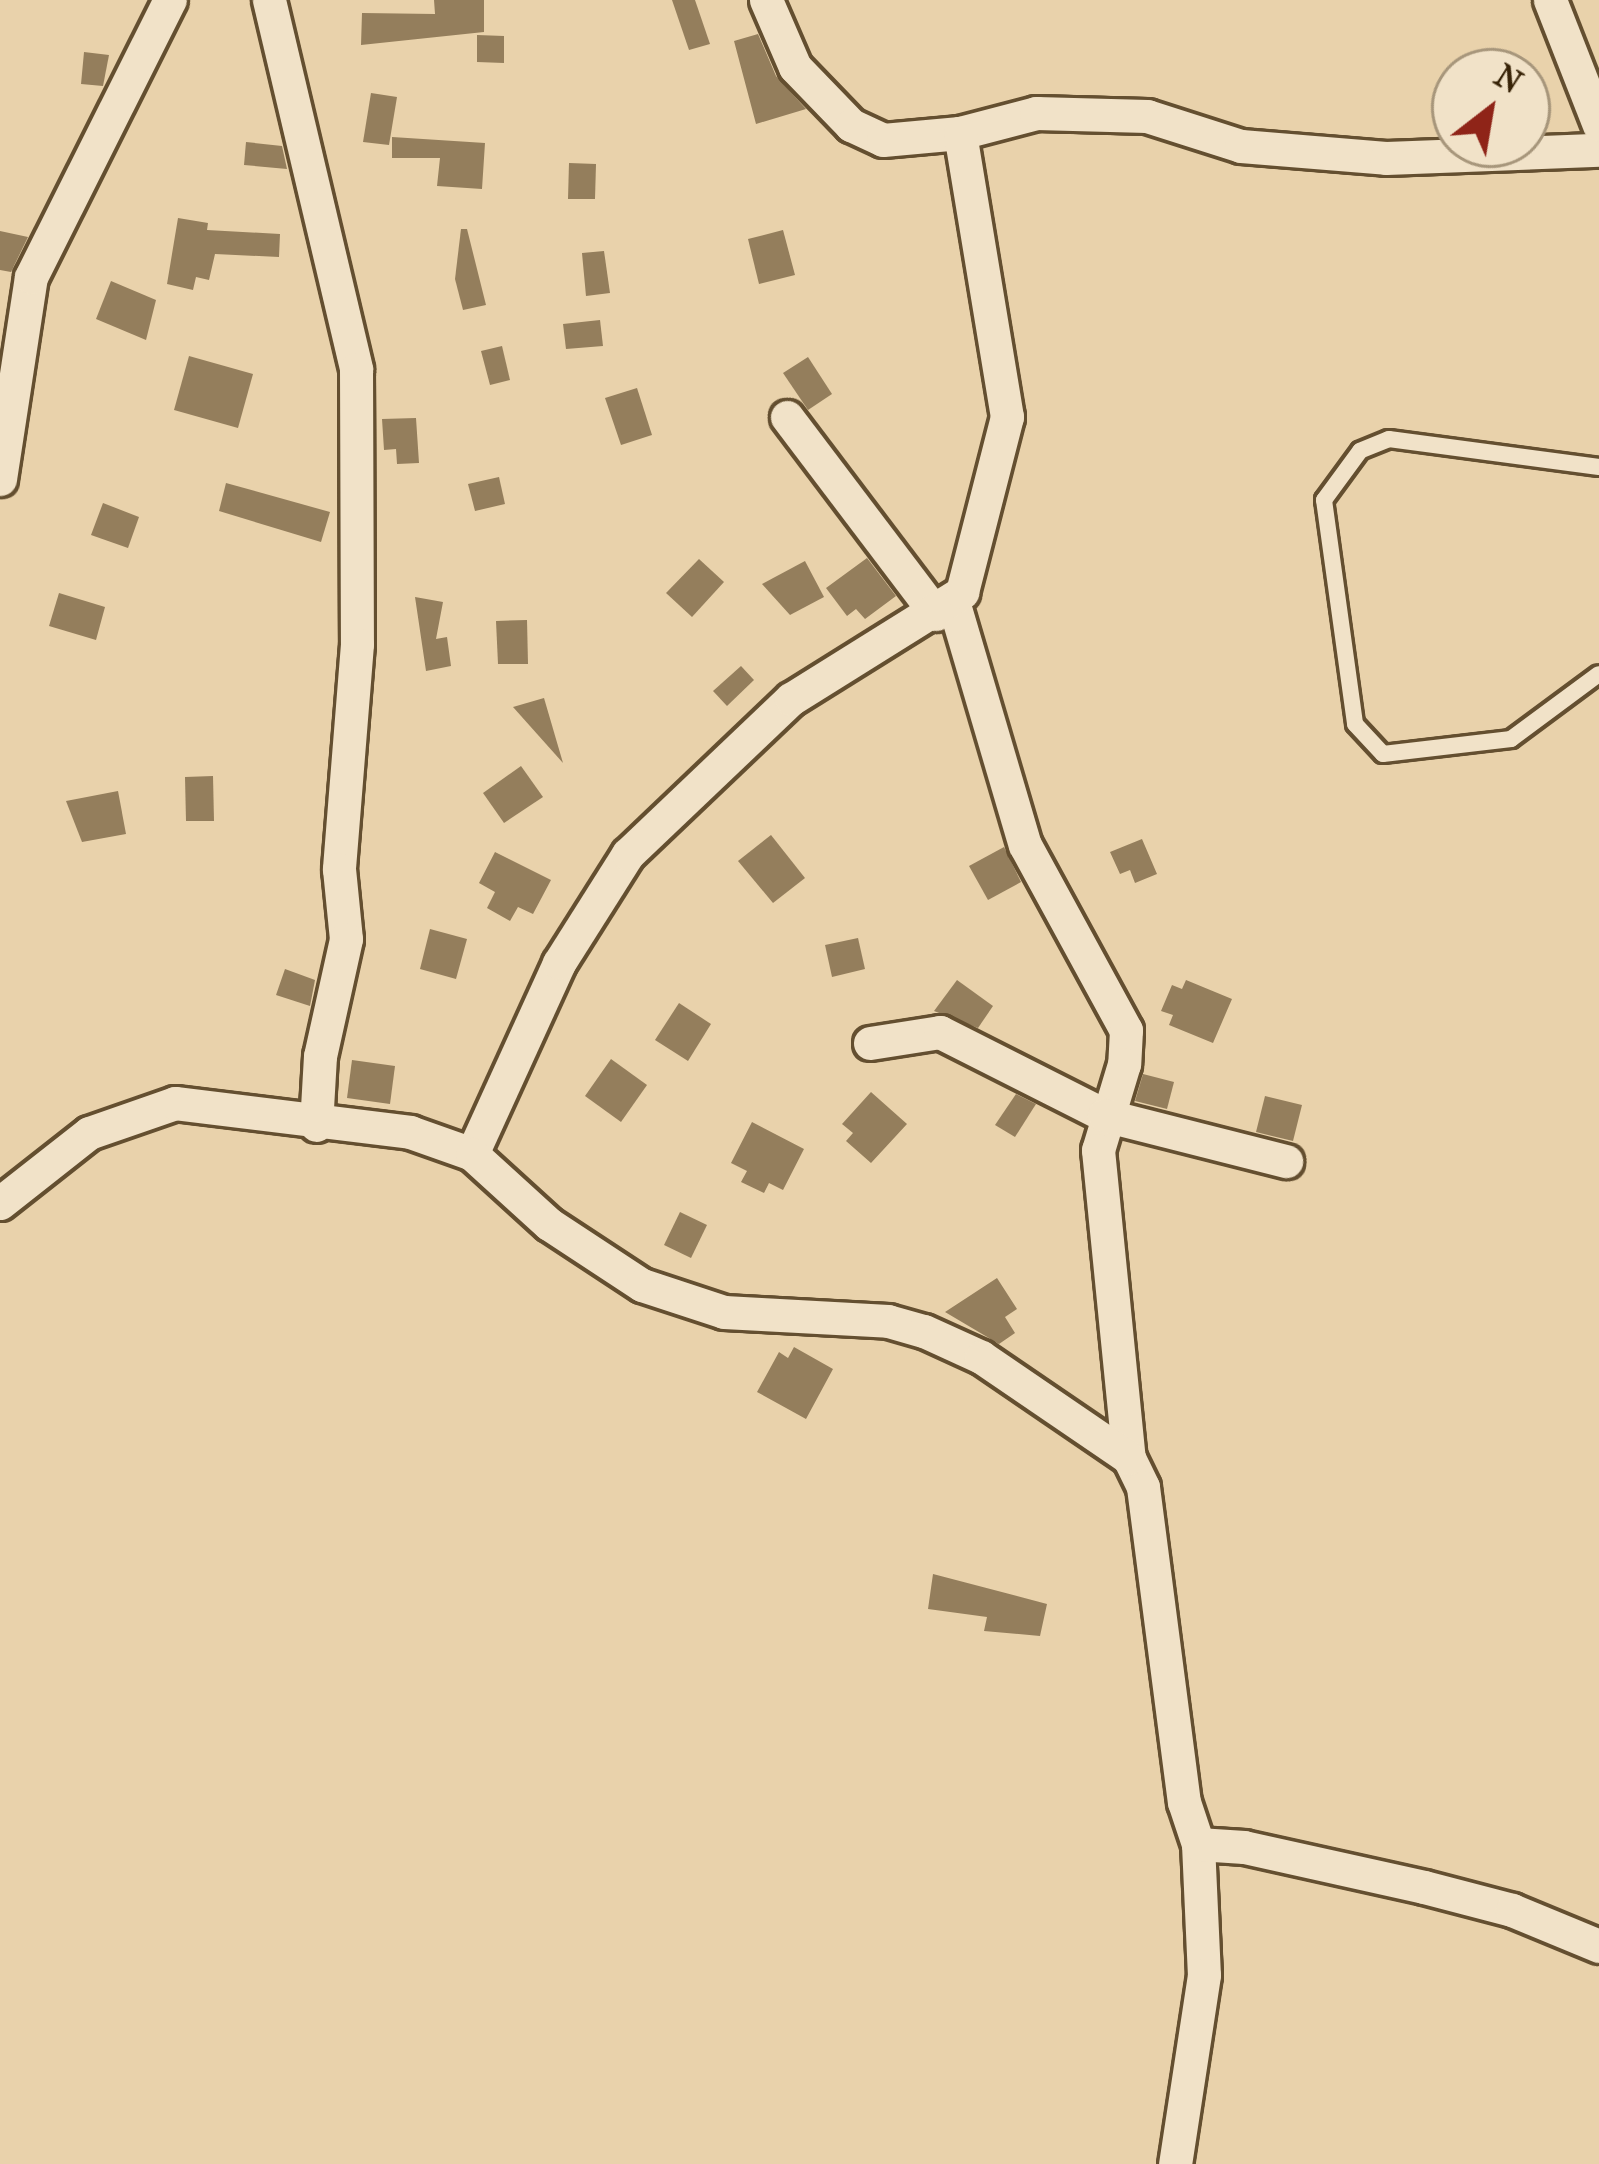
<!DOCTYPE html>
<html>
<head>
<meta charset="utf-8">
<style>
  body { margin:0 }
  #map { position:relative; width:1599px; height:2164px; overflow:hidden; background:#e9d2ab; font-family:"IM FELL French Canon",serif }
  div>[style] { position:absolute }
  .building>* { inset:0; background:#947e5c }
  .roads { filter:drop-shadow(3px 0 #644f30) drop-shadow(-3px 0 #644f30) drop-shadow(0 3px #644f30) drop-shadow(0 -3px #644f30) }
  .service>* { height:16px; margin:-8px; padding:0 8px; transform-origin:8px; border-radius:8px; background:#f1e2c8 }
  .minor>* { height:33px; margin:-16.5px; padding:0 16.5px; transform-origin:16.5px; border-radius:16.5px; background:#f1e2c8 }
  span { translate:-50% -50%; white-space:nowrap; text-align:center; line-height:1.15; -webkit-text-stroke:9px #f1e2c8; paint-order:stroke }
  .north { position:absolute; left:1431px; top:48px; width:120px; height:120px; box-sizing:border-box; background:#f1e2c8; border:3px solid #a7967b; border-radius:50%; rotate:31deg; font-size:33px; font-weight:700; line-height:48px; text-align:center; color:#382307 }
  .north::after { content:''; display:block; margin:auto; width:42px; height:54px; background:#8f2418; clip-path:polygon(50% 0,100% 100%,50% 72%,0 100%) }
</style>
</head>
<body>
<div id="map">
  <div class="building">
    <div style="clip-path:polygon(434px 0,484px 0,484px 32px,361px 45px,362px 13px,435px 14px)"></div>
    <div style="clip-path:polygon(672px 0,695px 0,710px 44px,689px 50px)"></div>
    <div style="clip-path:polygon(758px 34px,776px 76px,806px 109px,756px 124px,734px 41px)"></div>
    <div style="clip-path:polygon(477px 35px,504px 36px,504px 63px,477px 62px)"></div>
    <div style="clip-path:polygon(84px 52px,109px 55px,103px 86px,81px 84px)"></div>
    <div style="clip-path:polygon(371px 93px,397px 97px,389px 145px,363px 142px)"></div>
    <div style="clip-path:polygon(392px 137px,485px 143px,482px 189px,437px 186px,440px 158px,392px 158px)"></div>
    <div style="clip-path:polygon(246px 142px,282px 146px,287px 169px,244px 165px)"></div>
    <div style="clip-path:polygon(569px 163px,596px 164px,595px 199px,568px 199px)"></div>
    <div style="clip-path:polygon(178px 218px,208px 223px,207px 230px,280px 234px,279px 257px,215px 254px,209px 280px,196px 277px,193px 290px,167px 284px)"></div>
    <div style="clip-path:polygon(461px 229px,467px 229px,486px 305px,463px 310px,455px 279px)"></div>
    <div style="clip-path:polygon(783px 230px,795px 275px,759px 284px,748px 239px)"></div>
    <div style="clip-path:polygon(0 231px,28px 237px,11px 272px,0 270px)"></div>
    <div style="clip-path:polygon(604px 251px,610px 293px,586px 296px,582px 253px)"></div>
    <div style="clip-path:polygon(111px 281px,156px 300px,146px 340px,96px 319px)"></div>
    <div style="clip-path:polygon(600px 320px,603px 346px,566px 349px,563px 324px)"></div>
    <div style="clip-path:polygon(502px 346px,510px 380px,490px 385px,481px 351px)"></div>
    <div style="clip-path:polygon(189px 356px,253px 374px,238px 428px,174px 410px)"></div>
    <div style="clip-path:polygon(808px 357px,832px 394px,808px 410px,783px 373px)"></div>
    <div style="clip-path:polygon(637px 388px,652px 435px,621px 445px,605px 398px)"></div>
    <div style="clip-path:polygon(416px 418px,419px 463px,397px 464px,396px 449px,384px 450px,382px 419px)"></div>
    <div style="clip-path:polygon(499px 477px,505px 504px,475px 511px,468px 484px)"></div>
    <div style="clip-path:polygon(226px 483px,330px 512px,321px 542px,219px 511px)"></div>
    <div style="clip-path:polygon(103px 503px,139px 517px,128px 548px,91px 535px)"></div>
    <div style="clip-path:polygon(867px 558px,896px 596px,865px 619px,856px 609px,847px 616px,826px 588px)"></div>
    <div style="clip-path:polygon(699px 559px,724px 582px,692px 617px,666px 593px)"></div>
    <div style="clip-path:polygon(805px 561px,824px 597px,790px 615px,762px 584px)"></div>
    <div style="clip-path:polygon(59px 593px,105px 607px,96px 640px,49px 626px)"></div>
    <div style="clip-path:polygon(415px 597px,443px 602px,436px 639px,447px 637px,451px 666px,426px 671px)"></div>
    <div style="clip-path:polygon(527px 620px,528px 664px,498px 664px,496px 621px)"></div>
    <div style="clip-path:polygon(741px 666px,754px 680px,727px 706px,713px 691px)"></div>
    <div style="clip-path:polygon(544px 698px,563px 763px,513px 707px)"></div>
    <div style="clip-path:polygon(521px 766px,543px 797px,504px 823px,483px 793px)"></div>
    <div style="clip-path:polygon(213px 776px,214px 821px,186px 821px,185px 777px)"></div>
    <div style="clip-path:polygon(118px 791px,126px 834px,82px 842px,66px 801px)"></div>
    <div style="clip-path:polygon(771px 835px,805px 878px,773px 903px,738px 861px)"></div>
    <div style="clip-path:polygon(1142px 839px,1157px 874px,1135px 883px,1130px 870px,1120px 874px,1110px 852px)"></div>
    <div style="clip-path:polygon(1004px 847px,1021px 882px,988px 900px,969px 866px)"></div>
    <div style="clip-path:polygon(495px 852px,551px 880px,533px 914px,518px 907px,510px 921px,487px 908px,495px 892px,479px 883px)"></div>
    <div style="clip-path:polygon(430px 929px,467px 939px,456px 979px,420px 969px)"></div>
    <div style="clip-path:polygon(858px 938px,865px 969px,832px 977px,825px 945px)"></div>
    <div style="clip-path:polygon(285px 969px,315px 980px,310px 1006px,276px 995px)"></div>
    <div style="clip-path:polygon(957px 980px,993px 1006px,978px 1028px,934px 1011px)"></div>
    <div style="clip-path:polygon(1186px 980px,1232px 999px,1213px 1043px,1169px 1025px,1173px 1015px,1161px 1011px,1172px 985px,1182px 989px)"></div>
    <div style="clip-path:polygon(679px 1003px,711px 1024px,688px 1061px,655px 1040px)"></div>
    <div style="clip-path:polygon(611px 1059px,647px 1085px,621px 1122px,585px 1096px)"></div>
    <div style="clip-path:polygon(352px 1060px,395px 1066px,390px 1104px,347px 1098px)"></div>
    <div style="clip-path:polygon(1143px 1074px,1174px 1082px,1167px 1109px,1135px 1101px)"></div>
    <div style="clip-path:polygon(871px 1092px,907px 1124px,871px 1163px,846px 1141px,853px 1133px,842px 1124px)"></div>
    <div style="clip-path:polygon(1016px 1094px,1036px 1104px,1015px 1137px,995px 1125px)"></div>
    <div style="clip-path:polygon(1265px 1096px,1302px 1105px,1293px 1141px,1256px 1132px)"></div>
    <div style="clip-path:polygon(752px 1122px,804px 1149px,783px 1190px,769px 1183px,764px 1193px,741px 1182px,747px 1171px,731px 1163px)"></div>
    <div style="clip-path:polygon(680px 1212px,707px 1225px,691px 1258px,664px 1245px)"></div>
    <div style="clip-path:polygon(997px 1278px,1017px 1309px,1005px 1317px,1015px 1333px,999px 1344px,945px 1312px)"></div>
    <div style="clip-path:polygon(794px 1347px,833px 1369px,806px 1419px,757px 1392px,779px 1352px,788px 1358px)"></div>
    <div style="clip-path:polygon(933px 1574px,1047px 1604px,1040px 1636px,984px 1631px,987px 1617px,928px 1609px)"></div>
  </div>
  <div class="roads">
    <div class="service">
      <div style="left:1599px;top:467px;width:212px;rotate:-172.4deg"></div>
      <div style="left:1389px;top:439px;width:31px;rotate:158deg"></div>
      <div style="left:1360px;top:451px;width:61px;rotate:126.3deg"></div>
      <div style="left:1324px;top:500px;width:226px;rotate:82.1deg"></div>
      <div style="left:1355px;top:724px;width:41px;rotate:47deg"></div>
      <div style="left:1383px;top:754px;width:129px;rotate:-6.7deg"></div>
      <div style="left:1511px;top:739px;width:109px;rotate:-36.5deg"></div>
    </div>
    <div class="minor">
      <div style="left:269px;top:0;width:379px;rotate:76.7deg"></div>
      <div style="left:356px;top:369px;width:275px;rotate:89.8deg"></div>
      <div style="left:357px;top:644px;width:226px;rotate:94.6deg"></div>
      <div style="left:339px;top:869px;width:70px;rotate:84.3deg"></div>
      <div style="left:346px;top:939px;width:120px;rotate:102.5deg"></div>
      <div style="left:320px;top:1056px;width:69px;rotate:93.3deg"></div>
      <div style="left:766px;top:0;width:73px;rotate:66.6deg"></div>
      <div style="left:795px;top:67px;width:81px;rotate:46deg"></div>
      <div style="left:851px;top:125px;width:35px;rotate:25deg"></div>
      <div style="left:883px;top:140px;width:77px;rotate:-5.2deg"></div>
      <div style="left:960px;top:133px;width:79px;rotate:-14.7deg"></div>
      <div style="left:1036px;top:113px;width:111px;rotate:1.5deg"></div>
      <div style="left:1147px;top:116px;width:99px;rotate:17.7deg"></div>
      <div style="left:1241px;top:146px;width:145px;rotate:4.7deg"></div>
      <div style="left:1386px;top:158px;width:213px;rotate:-2.2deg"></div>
      <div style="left:1550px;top:0;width:134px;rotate:68.6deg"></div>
      <div style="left:787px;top:417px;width:247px;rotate:52.9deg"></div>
      <div style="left:0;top:479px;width:204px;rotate:-81.3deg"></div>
      <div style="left:31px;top:277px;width:310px;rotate:-63.4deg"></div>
      <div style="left:953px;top:601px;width:254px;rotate:73.6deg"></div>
      <div style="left:1025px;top:845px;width:211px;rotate:61.4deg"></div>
      <div style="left:1126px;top:1030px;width:34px;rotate:93deg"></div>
      <div style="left:1124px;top:1064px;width:90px;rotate:106.8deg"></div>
      <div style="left:1098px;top:1150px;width:310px;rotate:84.3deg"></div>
      <div style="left:1129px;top:1458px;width:32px;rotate:64deg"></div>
      <div style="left:1143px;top:1487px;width:318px;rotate:82.6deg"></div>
      <div style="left:1184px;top:1802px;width:44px;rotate:71.6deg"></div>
      <div style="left:1198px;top:1844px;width:131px;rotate:87.4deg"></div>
      <div style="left:1204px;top:1975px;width:191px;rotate:98.7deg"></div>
      <div style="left:870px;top:1043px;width:71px;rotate:-8.9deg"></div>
      <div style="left:940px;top:1032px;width:184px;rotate:26.8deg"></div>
      <div style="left:1104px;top:1115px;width:188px;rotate:14.2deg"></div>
      <div style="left:472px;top:1154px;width:210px;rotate:-65.5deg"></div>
      <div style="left:559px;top:963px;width:129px;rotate:-57.7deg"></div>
      <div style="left:628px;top:854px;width:225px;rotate:-43.6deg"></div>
      <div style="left:791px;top:699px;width:202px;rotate:-32deg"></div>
      <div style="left:962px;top:592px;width:181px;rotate:-75.6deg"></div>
      <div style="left:1007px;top:417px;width:288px;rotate:-99.4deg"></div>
      <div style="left:0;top:1203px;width:113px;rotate:-38.2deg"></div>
      <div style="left:89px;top:1133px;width:91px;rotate:-19.2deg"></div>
      <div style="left:175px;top:1103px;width:237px;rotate:7deg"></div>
      <div style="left:410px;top:1132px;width:66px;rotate:19.5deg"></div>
      <div style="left:472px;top:1154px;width:104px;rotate:42.3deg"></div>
      <div style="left:549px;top:1224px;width:111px;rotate:33.3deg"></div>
      <div style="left:642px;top:1285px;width:86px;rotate:18.2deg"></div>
      <div style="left:724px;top:1312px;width:164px;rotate:3.1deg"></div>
      <div style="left:888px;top:1321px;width:37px;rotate:16deg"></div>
      <div style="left:924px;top:1331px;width:63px;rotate:24.5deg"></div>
      <div style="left:981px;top:1357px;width:179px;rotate:34.3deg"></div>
      <div style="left:1198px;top:1844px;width:46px;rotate:3.7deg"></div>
      <div style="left:1244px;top:1847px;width:184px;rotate:12.5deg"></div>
      <div style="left:1424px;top:1887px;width:91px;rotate:14.6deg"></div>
      <div style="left:1512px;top:1910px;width:94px;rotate:22.5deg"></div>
    </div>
  </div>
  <div class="north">N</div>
</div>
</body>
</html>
